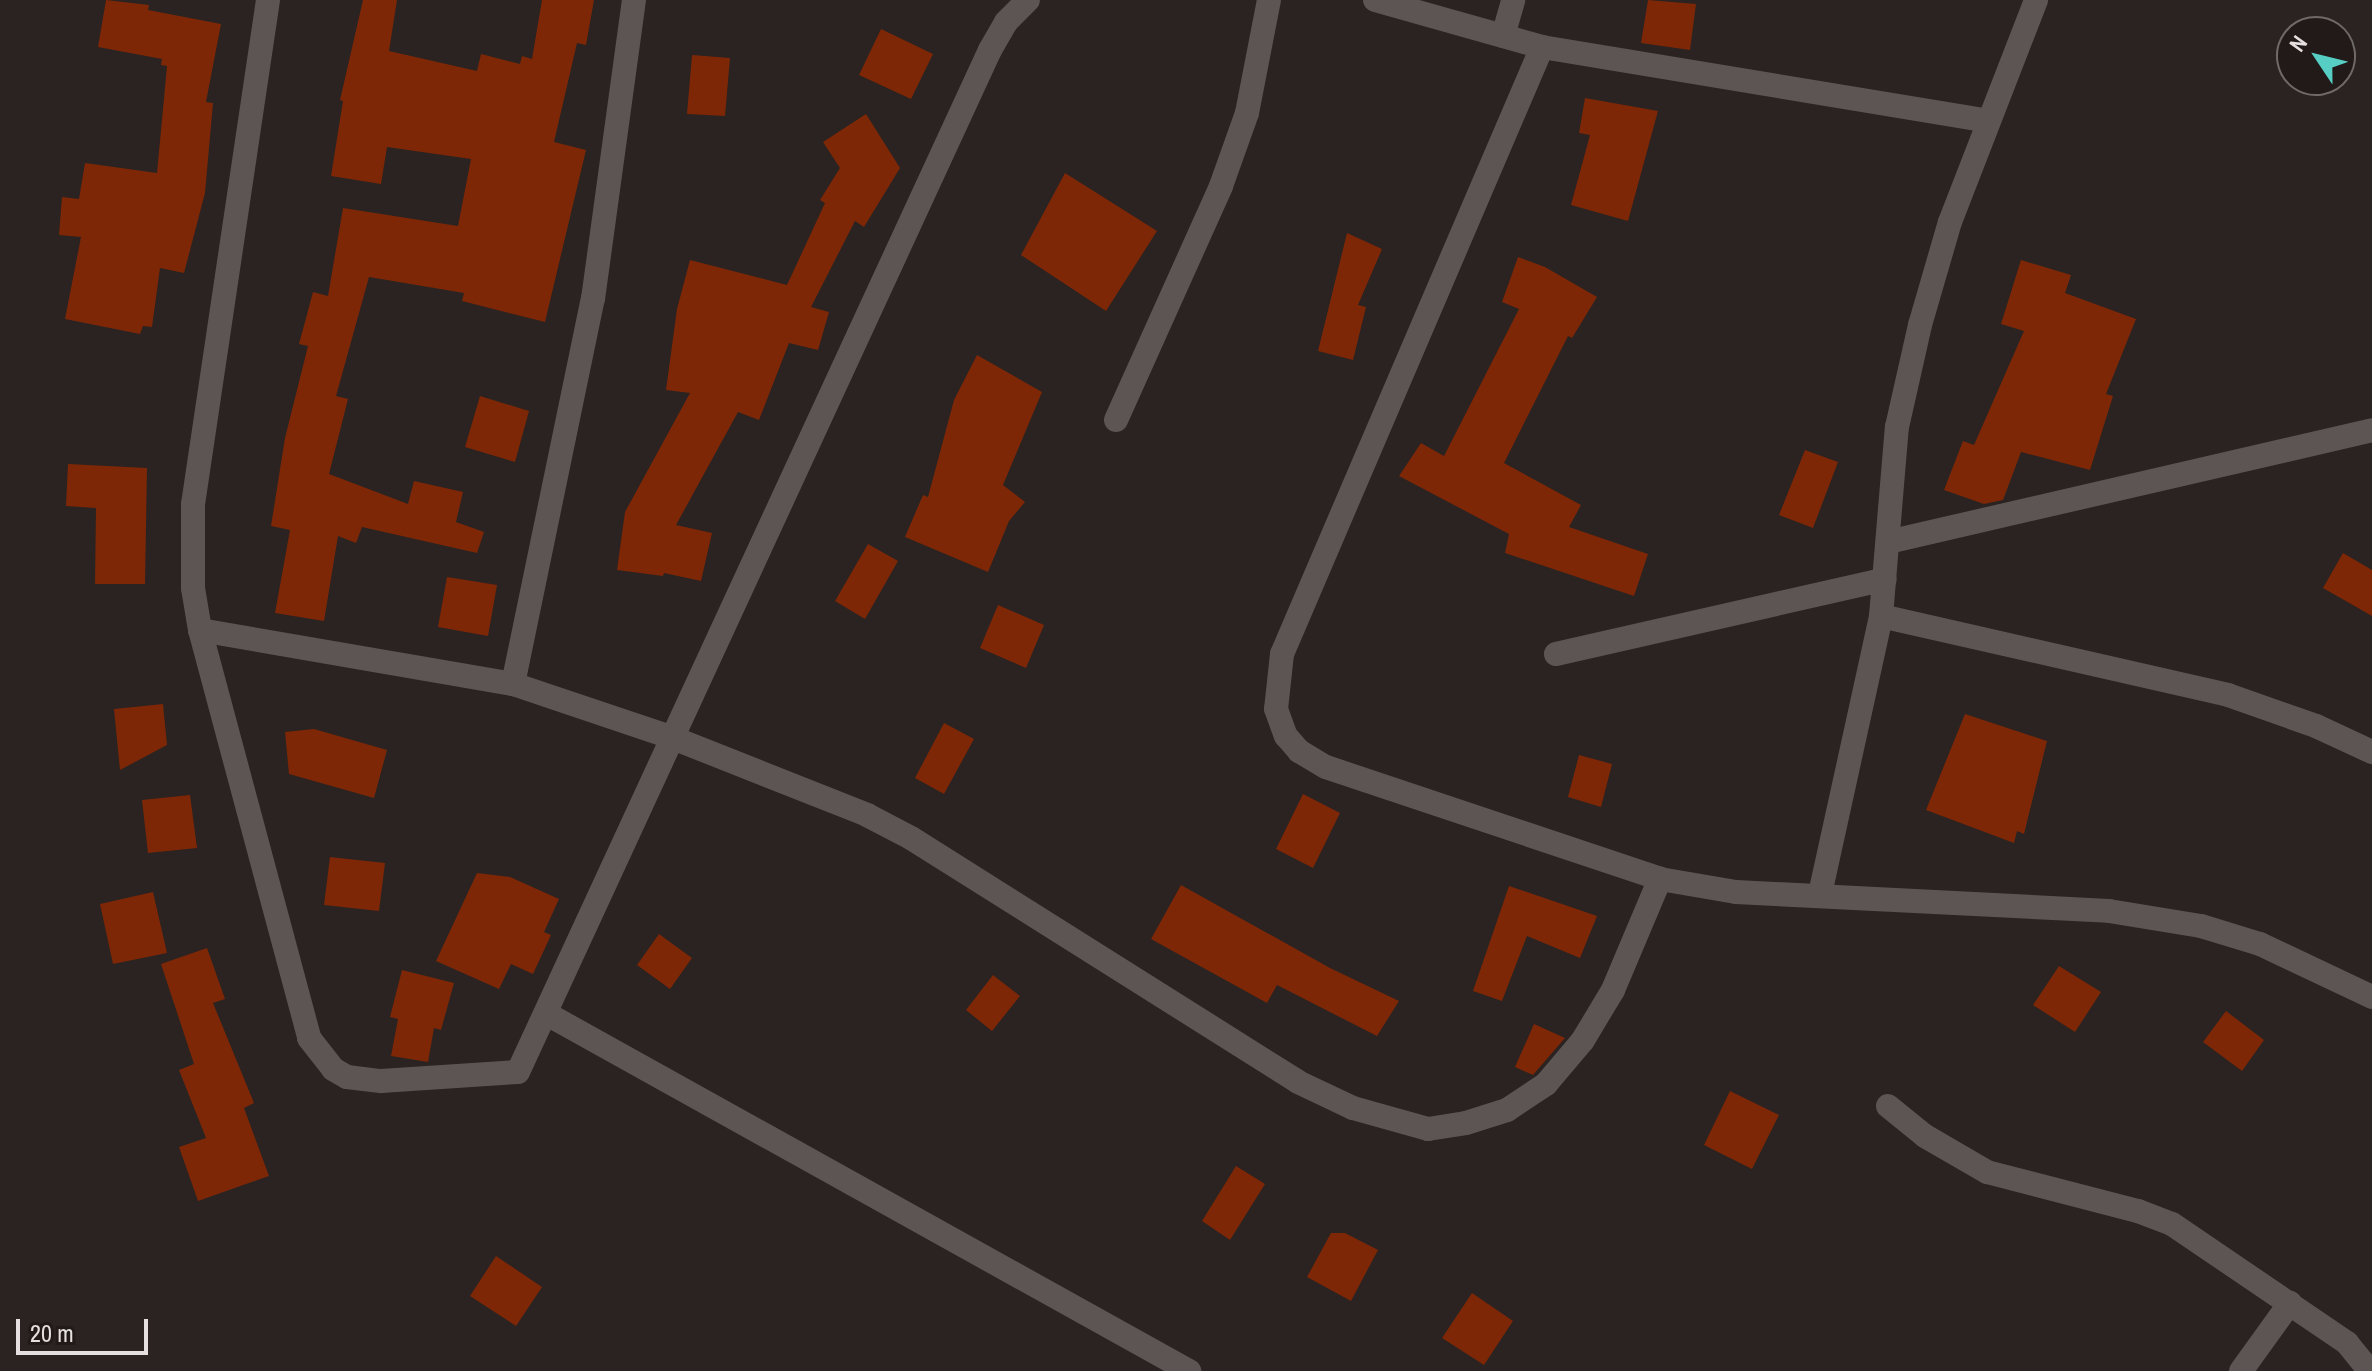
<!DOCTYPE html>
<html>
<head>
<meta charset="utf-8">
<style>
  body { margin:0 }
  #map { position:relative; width:2372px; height:1371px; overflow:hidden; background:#2a2321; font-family:"Archivo Narrow",sans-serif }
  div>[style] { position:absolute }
  .building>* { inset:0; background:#7d2707 }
  .minor>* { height:24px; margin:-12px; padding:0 12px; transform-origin:12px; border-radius:12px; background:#5d5553 }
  span { translate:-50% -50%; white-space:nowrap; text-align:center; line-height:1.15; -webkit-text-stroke:6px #211a18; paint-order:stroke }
  .north { position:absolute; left:2276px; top:16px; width:80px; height:80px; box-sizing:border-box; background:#211a18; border:2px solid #6f6968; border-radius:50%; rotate:305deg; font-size:22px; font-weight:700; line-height:32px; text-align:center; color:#e5e0df }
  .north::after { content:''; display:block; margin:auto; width:28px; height:36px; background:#56cec4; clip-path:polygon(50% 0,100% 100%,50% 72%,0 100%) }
  .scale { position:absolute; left:16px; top:1319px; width:132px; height:36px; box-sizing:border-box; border:4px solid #e5e0df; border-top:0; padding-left:10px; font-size:24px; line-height:28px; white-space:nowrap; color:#e5e0df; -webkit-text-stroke:6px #211a18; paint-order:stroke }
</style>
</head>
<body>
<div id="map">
  <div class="building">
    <div style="clip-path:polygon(106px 0,149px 5px,148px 10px,221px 24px,206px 102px,213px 103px,205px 193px,184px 273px,160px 268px,152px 327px,143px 326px,140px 334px,65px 319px,81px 237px,59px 235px,62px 197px,79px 199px,85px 163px,157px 173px,167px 66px,161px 65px,162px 59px,98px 47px)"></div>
    <div style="clip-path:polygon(363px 0,397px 0,389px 51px,477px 71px,481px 54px,520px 64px,522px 56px,532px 59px,542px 0,594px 0,586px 45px,577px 43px,554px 142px,586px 150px,545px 322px,462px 301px,464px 293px,369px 277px,336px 396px,348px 399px,329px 474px,408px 504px,414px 481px,463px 492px,456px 522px,484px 532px,477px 553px,362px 527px,356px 543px,338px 536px,324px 621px,275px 613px,290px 530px,271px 526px,285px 438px,308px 346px,299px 344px,313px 292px,328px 296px,343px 208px,458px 226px,471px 159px,387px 147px,381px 184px,331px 176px,343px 101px,340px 100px)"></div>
    <div style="clip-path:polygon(1648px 0,1696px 4px,1690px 50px,1641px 43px)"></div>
    <div style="clip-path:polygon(881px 29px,933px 54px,911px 99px,859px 75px)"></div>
    <div style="clip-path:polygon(692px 55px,730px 58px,725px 116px,687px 114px)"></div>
    <div style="clip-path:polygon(1585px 98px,1658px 111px,1628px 221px,1571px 205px,1590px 135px,1579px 133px)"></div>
    <div style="clip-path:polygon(866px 114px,900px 168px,864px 227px,855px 221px,811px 307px,829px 312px,818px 350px,789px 343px,759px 420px,738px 412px,676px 525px,712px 533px,701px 581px,664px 573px,663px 576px,617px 570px,625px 512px,690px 393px,666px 390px,677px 309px,690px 260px,787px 285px,825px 203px,820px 200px,840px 168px,823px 142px)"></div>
    <div style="clip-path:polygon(1065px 173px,1157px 231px,1106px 311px,1021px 255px)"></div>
    <div style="clip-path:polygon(1347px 233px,1382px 249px,1358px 305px,1366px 307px,1353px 360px,1318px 351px)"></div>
    <div style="clip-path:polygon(1518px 257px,1545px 267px,1597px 297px,1572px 338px,1568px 336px,1504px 463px,1581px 505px,1569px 527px,1648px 554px,1634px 596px,1505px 553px,1509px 534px,1399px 476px,1421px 443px,1444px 456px,1519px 309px,1502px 302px)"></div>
    <div style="clip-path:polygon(2021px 260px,2071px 275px,2065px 293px,2136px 319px,2106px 394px,2113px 396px,2090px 470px,2021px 452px,2003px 500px,1984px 504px,1944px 490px,1963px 441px,1974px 445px,2024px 331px,2001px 324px)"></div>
    <div style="clip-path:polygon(977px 355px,1042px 392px,1003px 485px,1025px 502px,1009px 521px,988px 572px,905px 537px,923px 495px,928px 497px,954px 400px)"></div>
    <div style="clip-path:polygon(480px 396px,529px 411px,515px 462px,465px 447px)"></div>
    <div style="clip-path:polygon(1805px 450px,1838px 462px,1813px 528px,1779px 515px)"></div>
    <div style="clip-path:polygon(68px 464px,147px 468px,145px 584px,95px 584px,96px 508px,66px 506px)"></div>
    <div style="clip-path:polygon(868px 544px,898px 561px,865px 619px,835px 601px)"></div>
    <div style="clip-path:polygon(2343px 553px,2372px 570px,2372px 616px,2323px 588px)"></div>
    <div style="clip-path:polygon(447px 577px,497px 585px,488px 636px,438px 627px)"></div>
    <div style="clip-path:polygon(998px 605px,1044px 625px,1026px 668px,980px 648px)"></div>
    <div style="clip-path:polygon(163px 704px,167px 745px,120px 770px,114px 709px)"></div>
    <div style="clip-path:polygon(1965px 714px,2047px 741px,2024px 834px,2017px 831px,2014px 843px,1926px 810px)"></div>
    <div style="clip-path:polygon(944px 723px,974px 739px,944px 794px,915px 778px)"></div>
    <div style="clip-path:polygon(314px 729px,387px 750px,374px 798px,289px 774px,285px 732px)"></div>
    <div style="clip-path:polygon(1579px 755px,1612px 764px,1601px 807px,1568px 797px)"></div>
    <div style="clip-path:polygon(1303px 794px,1340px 813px,1313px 868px,1276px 849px)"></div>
    <div style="clip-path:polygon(190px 795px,197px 848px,148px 853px,142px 800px)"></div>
    <div style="clip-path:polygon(330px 857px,385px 863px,379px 911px,324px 905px)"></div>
    <div style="clip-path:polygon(477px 873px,510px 877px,559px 899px,544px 932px,551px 935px,533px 974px,511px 964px,499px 989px,436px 961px)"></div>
    <div style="clip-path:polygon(1181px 885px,1330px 968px,1399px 1001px,1377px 1036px,1277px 985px,1267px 1003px,1151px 939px)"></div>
    <div style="clip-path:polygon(1509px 886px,1597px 916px,1580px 958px,1527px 936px,1502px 1001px,1473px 991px)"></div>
    <div style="clip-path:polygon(153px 892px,167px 953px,113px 964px,100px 904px)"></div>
    <div style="clip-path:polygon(659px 934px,692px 958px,670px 989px,637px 965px)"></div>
    <div style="clip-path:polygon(207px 948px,225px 999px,213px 1003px,254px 1103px,244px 1108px,269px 1176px,198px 1201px,179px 1147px,206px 1138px,179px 1070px,194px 1064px,161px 964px)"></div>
    <div style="clip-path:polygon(2059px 966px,2101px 992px,2075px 1032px,2033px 1005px)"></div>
    <div style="clip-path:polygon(402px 970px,454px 983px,441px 1030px,434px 1028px,428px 1062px,391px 1056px,398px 1019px,390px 1017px)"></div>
    <div style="clip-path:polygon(993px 975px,1020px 996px,992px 1031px,966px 1010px)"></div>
    <div style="clip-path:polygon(2226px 1011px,2264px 1040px,2242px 1071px,2203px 1042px)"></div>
    <div style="clip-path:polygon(1534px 1024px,1565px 1038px,1533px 1075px,1515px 1067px)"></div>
    <div style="clip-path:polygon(1730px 1091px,1779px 1115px,1752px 1169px,1704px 1145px)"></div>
    <div style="clip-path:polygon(1236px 1166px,1265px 1184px,1230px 1240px,1202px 1221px)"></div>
    <div style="clip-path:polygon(1331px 1233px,1345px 1233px,1378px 1250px,1351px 1301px,1307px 1277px)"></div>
    <div style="clip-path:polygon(496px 1256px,542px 1287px,516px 1326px,470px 1296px)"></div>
    <div style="clip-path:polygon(1472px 1293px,1513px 1321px,1484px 1365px,1442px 1338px)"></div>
  </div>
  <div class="minor">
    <div style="left:268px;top:0;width:510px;rotate:98.46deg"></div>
    <div style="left:193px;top:504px;width:84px;rotate:90deg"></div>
    <div style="left:193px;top:588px;width:43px;rotate:80.5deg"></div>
    <div style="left:200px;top:630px;width:422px;rotate:75deg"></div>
    <div style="left:309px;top:1038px;width:39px;rotate:52deg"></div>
    <div style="left:333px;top:1069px;width:16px;rotate:30deg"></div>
    <div style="left:347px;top:1077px;width:34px;rotate:7deg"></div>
    <div style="left:381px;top:1081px;width:137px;rotate:-3.8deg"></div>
    <div style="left:518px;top:1072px;width:1126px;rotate:-65.21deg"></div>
    <div style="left:990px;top:50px;width:32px;rotate:-60deg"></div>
    <div style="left:1006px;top:22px;width:31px;rotate:-45deg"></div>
    <div style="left:1375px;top:0;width:173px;rotate:15.7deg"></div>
    <div style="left:1542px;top:47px;width:451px;rotate:9.4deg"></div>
    <div style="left:1503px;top:36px;width:37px;rotate:-74deg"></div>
    <div style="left:1542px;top:47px;width:660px;rotate:113.19deg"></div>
    <div style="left:1282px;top:654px;width:55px;rotate:96.2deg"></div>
    <div style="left:1276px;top:709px;width:29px;rotate:70deg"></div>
    <div style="left:1286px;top:736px;width:20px;rotate:49deg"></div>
    <div style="left:1299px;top:751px;width:31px;rotate:31deg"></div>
    <div style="left:1326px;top:767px;width:352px;rotate:18.5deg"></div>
    <div style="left:1660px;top:879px;width:77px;rotate:9.7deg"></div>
    <div style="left:1736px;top:892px;width:373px;rotate:2.9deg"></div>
    <div style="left:2109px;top:911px;width:93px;rotate:9.3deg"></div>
    <div style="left:2201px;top:926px;width:62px;rotate:17deg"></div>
    <div style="left:2260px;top:944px;width:124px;rotate:25.3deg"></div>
    <div style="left:1116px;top:420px;width:256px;rotate:-65.8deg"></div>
    <div style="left:1221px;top:186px;width:77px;rotate:-70.4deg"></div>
    <div style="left:1247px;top:113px;width:115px;rotate:-79deg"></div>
    <div style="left:1888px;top:542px;width:497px;rotate:-13deg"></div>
    <div style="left:1881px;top:616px;width:356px;rotate:12.8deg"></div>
    <div style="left:2228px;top:695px;width:93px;rotate:19.4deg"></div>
    <div style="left:2316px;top:726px;width:62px;rotate:24.9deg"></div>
    <div style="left:200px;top:630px;width:318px;rotate:9.8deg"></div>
    <div style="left:513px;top:684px;width:393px;rotate:-78.3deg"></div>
    <div style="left:593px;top:299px;width:302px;rotate:-82.2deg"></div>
    <div style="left:1556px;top:654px;width:337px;rotate:-12.8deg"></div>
    <div style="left:513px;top:684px;width:169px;rotate:18.6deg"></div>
    <div style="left:673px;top:738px;width:209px;rotate:21.6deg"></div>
    <div style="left:867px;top:815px;width:50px;rotate:27.6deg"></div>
    <div style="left:911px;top:838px;width:457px;rotate:32.2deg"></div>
    <div style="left:1298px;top:1082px;width:61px;rotate:25.3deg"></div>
    <div style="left:1353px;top:1108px;width:78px;rotate:15.6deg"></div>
    <div style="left:1428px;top:1129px;width:38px;rotate:-9deg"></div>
    <div style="left:1466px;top:1123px;width:43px;rotate:-17.6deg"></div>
    <div style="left:1507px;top:1110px;width:47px;rotate:-33.7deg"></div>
    <div style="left:1546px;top:1084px;width:57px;rotate:-49.9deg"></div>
    <div style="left:1583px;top:1040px;width:58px;rotate:-59deg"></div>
    <div style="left:1613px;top:990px;width:121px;rotate:-67.1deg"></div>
    <div style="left:1820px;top:894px;width:285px;rotate:-77.6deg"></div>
    <div style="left:1881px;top:616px;width:190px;rotate:-85.2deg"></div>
    <div style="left:1897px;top:427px;width:105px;rotate:-77.3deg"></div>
    <div style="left:1920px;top:325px;width:107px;rotate:-73.8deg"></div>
    <div style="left:1950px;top:222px;width:238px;rotate:-68.8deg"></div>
    <div style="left:547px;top:1014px;width:735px;rotate:29.08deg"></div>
    <div style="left:1888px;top:1106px;width:48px;rotate:39deg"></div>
    <div style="left:1925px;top:1136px;width:72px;rotate:30.1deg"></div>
    <div style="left:1987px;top:1172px;width:156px;rotate:14.5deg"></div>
    <div style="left:2138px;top:1211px;width:36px;rotate:21deg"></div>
    <div style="left:2172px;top:1224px;width:212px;rotate:34.2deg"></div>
    <div style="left:2347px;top:1343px;width:36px;rotate:51deg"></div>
    <div style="left:2241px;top:1371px;width:84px;rotate:-54.2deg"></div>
  </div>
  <div class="north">N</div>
  <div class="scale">20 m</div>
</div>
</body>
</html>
